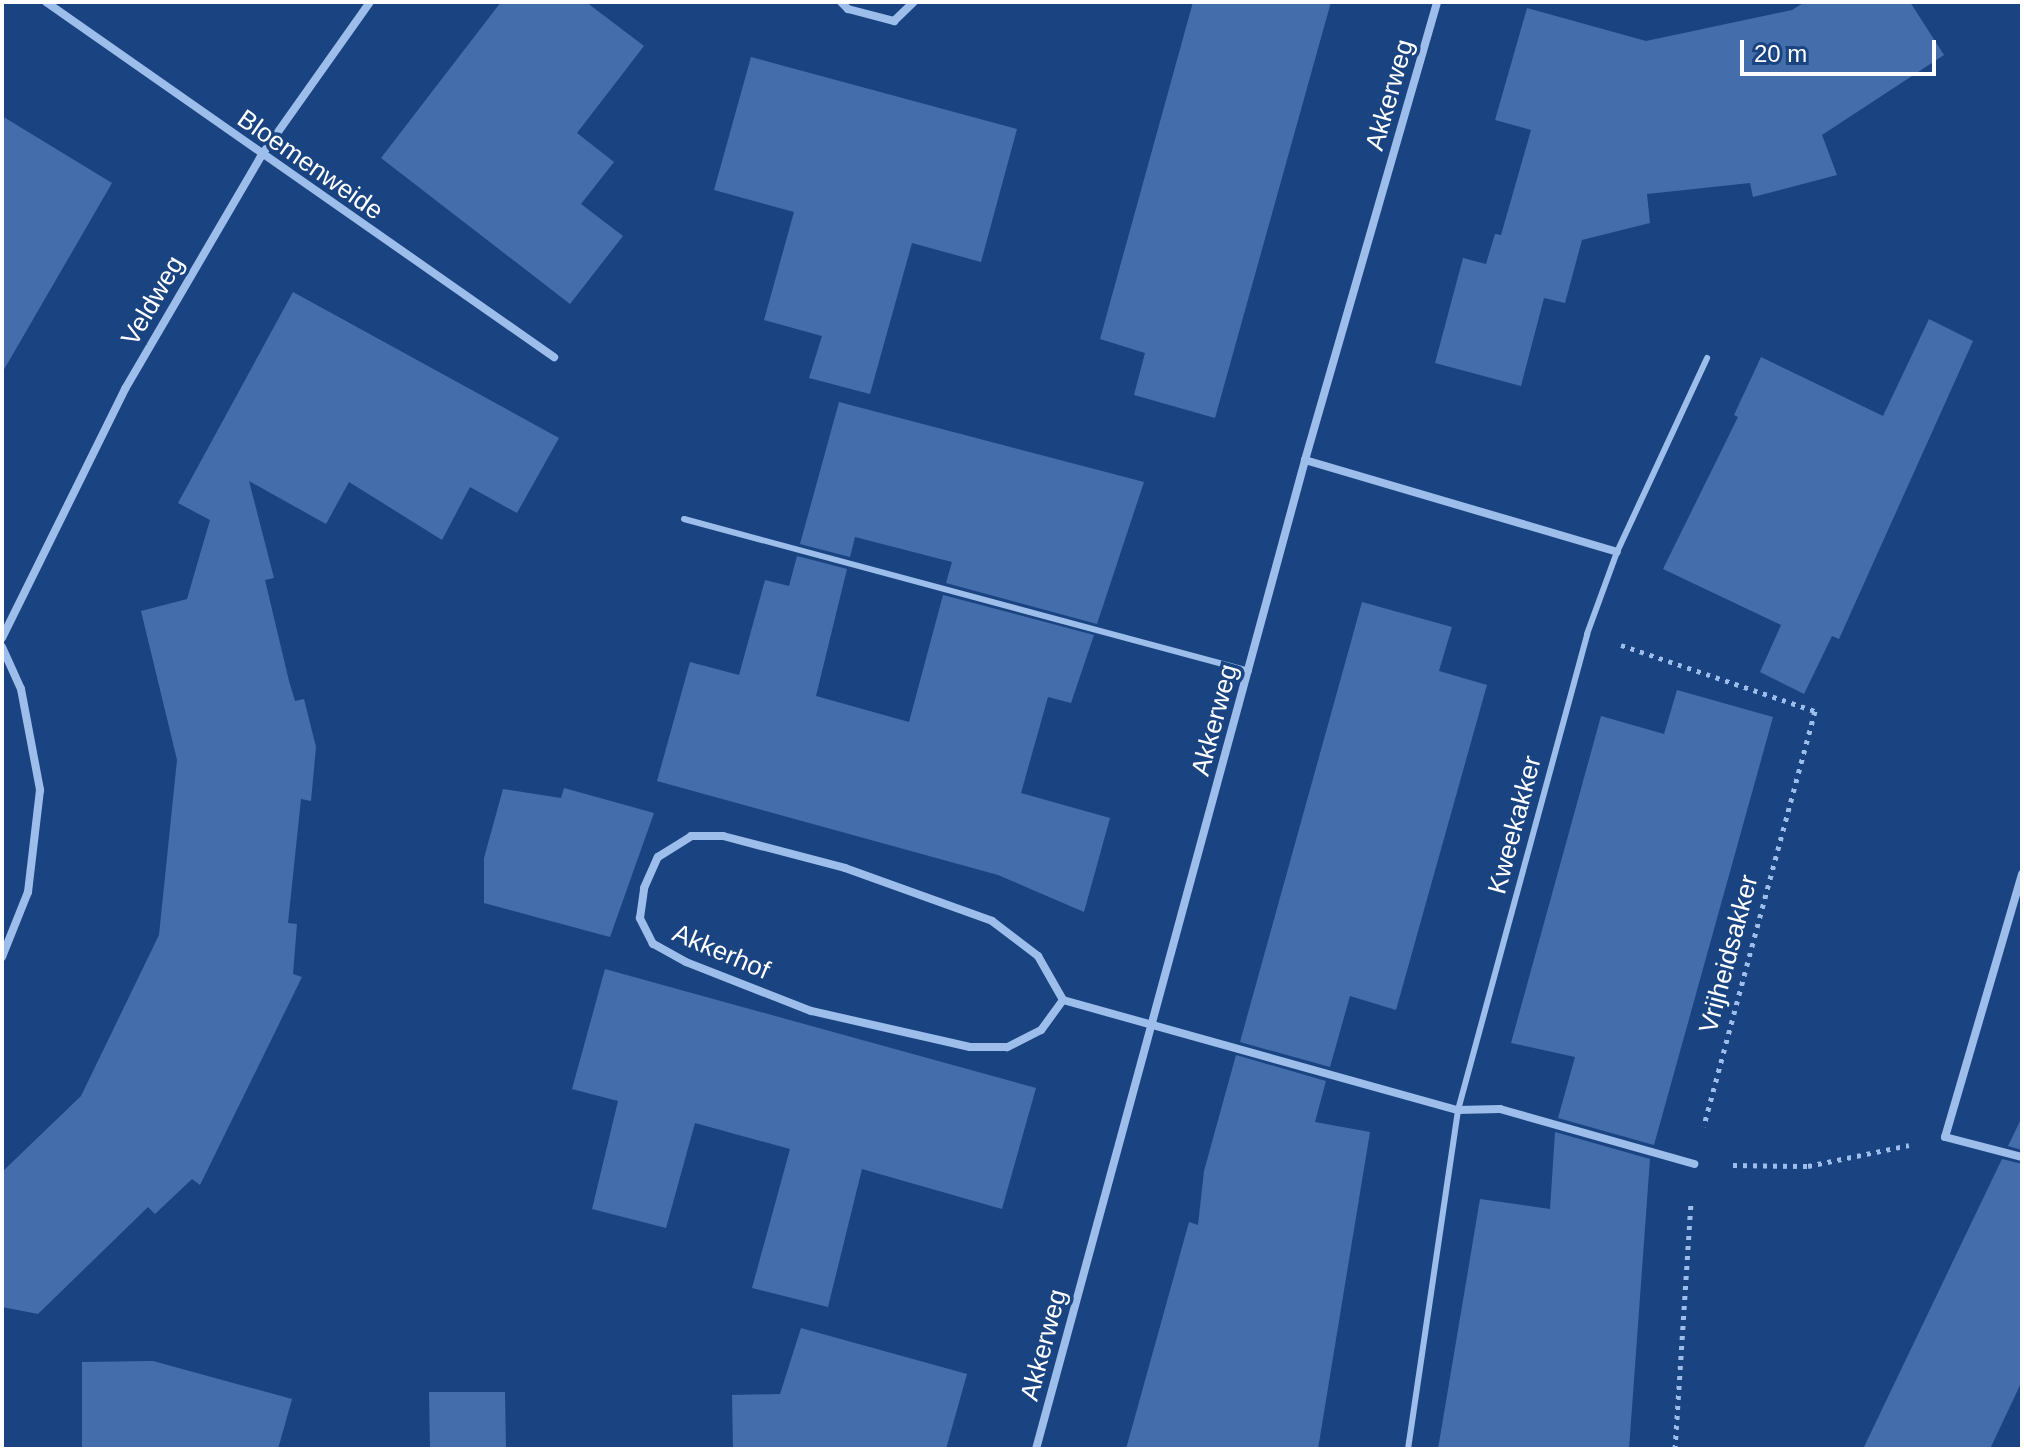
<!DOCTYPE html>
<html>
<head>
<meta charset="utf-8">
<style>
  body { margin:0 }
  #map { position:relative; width:2024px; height:1451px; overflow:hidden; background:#1a4481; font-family:Helvetica,sans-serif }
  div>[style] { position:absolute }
  .building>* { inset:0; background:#436eab }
  .path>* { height:5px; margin-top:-2.5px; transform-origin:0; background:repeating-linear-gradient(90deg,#9dbeeb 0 4px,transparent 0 10px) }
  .lane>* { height:6px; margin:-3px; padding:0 3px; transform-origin:3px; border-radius:3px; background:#9dbeeb }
  .street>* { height:8px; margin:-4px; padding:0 4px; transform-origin:4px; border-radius:4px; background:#9dbeeb }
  span { translate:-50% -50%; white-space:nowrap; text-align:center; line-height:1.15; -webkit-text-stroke:7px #1a4481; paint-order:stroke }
  .street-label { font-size:26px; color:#fff }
  .frame { position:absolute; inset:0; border:4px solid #fff; pointer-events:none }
  .scale { position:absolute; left:1740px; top:40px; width:196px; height:36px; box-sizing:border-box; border:4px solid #fff; border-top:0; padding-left:10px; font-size:24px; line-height:28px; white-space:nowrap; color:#fff; -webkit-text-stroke:6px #1a4481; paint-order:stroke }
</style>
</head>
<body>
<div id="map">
  <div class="building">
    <div style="clip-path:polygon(501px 2px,586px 2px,644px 46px,577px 133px,614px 162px,581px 204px,623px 236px,570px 304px,381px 158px)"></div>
    <div style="clip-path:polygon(1193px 2px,1331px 2px,1215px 418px,1134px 395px,1145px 353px,1100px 339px)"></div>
    <div style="clip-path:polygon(1805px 2px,1910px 2px,1944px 55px,1822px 135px,1837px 175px,1753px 197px,1750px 183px,1647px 194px,1650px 223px,1582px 240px,1565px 303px,1544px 298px,1521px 386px,1435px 363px,1463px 258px,1486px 264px,1495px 234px,1501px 235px,1531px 130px,1495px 120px,1527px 8px,1646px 41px,1792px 10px)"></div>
    <div style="clip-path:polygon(751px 57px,1017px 129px,981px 262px,912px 243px,870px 394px,809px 378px,822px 336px,764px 320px,794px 212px,714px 190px)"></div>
    <div style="clip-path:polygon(2px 116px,112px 183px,2px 373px)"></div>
    <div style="clip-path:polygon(293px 292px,559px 438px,517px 513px,470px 487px,442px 540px,349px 482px,326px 524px,249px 481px,274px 578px,265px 580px,289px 681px,295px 701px,304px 699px,316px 747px,311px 801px,301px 799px,288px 923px,297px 924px,293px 974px,302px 977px,200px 1185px,192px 1179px,155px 1214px,148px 1207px,38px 1314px,2px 1307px,2px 1172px,81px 1096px,159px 935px,177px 760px,141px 611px,187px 599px,210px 520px,178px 503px)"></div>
    <div style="clip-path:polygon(1929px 319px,1973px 341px,1839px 639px,1832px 636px,1804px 694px,1760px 672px,1781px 625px,1663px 569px,1738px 417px,1734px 415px,1761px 357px,1883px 416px)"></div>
    <div style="clip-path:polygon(839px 402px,1144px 482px,1097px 624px,946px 583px,952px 562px,855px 537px,850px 557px,800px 544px)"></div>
    <div style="clip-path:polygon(797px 556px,847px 569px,816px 696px,909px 722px,943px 595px,1094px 635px,1071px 703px,1048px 697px,1021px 793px,1110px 818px,1084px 912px,998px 875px,657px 781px,690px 662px,739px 675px,765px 580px,789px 586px)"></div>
    <div style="clip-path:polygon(1362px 602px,1452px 627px,1439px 671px,1487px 685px,1396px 1010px,1350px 996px,1330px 1067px,1240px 1042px)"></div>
    <div style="clip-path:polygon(1677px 690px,1773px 717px,1654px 1145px,1558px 1118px,1575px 1057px,1511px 1043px,1601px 716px,1664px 734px)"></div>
    <div style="clip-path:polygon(564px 788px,654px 813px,610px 937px,484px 903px,484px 858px,503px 789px,561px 798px)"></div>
    <div style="clip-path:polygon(605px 969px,1036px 1088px,1002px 1209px,862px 1169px,828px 1307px,752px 1288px,790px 1149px,695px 1123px,666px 1228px,592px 1209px,618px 1101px,572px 1089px)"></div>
    <div style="clip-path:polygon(1236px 1055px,1326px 1081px,1315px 1122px,1370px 1132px,1318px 1449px,1126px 1449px,1189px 1222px,1198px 1225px,1204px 1171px)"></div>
    <div style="clip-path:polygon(2022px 1117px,2022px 1150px,2008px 1146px)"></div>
    <div style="clip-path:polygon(1555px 1132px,1650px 1159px,1629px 1449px,1438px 1449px,1480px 1199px,1550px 1209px)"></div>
    <div style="clip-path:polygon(2002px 1159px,2022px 1164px,2022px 1381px,1990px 1449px,1863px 1449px)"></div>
    <div style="clip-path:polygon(801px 1328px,967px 1374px,946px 1449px,733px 1449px,732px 1395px,780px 1394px)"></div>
    <div style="clip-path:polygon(153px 1361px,292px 1399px,278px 1449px,82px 1449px,82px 1362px)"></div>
    <div style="clip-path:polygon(429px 1392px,505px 1392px,506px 1449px,430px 1449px)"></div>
  </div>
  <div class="path">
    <div style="left:1621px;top:645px;width:205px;rotate:18.8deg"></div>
    <div style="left:1815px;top:711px;width:430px;rotate:105deg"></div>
    <div style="left:1733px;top:1165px;width:75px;rotate:0.8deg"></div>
    <div style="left:1808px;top:1166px;width:103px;rotate:-11.7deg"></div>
    <div style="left:1675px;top:1449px;width:247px;rotate:-86.3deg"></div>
  </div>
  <div class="lane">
    <div style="left:684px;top:519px;width:585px;rotate:15.06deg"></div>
    <div style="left:1408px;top:1449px;width:343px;rotate:-81.6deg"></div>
    <div style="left:1458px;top:1110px;width:493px;rotate:-74.8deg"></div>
    <div style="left:1587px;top:634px;width:87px;rotate:-69.9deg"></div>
    <div style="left:1617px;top:552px;width:214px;rotate:-65.1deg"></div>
  </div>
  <div class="street">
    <div style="left:46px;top:2px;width:620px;rotate:34.95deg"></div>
    <div style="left:841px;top:2px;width:10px;rotate:45deg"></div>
    <div style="left:848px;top:9px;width:48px;rotate:14.6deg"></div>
    <div style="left:894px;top:21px;width:28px;rotate:-44deg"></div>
    <div style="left:1305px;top:460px;width:325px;rotate:16.4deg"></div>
    <div style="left:2px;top:638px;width:278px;rotate:-63.7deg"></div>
    <div style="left:125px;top:389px;width:270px;rotate:-59.7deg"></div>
    <div style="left:261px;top:156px;width:189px;rotate:-54.7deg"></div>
    <div style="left:2px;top:647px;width:46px;rotate:65.7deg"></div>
    <div style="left:21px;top:689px;width:103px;rotate:79.3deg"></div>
    <div style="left:40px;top:790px;width:103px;rotate:96.7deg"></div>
    <div style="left:28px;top:892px;width:70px;rotate:111.8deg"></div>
    <div style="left:691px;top:836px;width:32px"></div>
    <div style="left:723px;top:836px;width:126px;rotate:14.7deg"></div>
    <div style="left:845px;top:868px;width:156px;rotate:19.8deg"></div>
    <div style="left:992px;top:921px;width:58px;rotate:37.3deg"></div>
    <div style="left:1038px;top:956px;width:51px;rotate:60.4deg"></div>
    <div style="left:1063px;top:1000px;width:37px;rotate:126deg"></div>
    <div style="left:1041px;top:1030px;width:38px;rotate:153deg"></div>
    <div style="left:1007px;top:1047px;width:37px;rotate:180deg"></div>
    <div style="left:970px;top:1047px;width:163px;rotate:-167.2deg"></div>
    <div style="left:811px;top:1011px;width:134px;rotate:-158.6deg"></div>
    <div style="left:686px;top:962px;width:38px;rotate:-151deg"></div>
    <div style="left:653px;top:944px;width:29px;rotate:-117deg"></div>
    <div style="left:640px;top:918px;width:30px;rotate:-82deg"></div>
    <div style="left:644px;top:888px;width:34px;rotate:-66deg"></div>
    <div style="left:658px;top:857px;width:39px;rotate:-32deg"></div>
    <div style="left:2022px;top:874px;width:274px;rotate:106.3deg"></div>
    <div style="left:1945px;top:1137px;width:80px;rotate:14.6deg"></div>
    <div style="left:1063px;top:1000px;width:410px;rotate:15.6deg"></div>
    <div style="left:1458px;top:1110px;width:42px;rotate:-1.4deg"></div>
    <div style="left:1500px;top:1109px;width:202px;rotate:15.8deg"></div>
    <div style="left:1036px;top:1449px;width:1025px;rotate:-74.78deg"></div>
    <div style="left:1305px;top:460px;width:477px;rotate:-73.9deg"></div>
  </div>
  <div class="street-label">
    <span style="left:1390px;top:95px;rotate:-74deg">Akkerweg</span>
    <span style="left:310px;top:165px;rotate:35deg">Bloemenweide</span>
    <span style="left:153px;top:301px;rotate:-60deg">Veldweg</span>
    <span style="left:1215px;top:720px;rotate:-75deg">Akkerweg</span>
    <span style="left:1515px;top:825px;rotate:-75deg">Kweekakker</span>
    <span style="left:721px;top:952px;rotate:23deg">Akkerhof</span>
    <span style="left:1729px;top:954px;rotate:-75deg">Vrijheidsakker</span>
    <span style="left:1044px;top:1345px;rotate:-75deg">Akkerweg</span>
  </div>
  <div class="frame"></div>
  <div class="scale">20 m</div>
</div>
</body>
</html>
